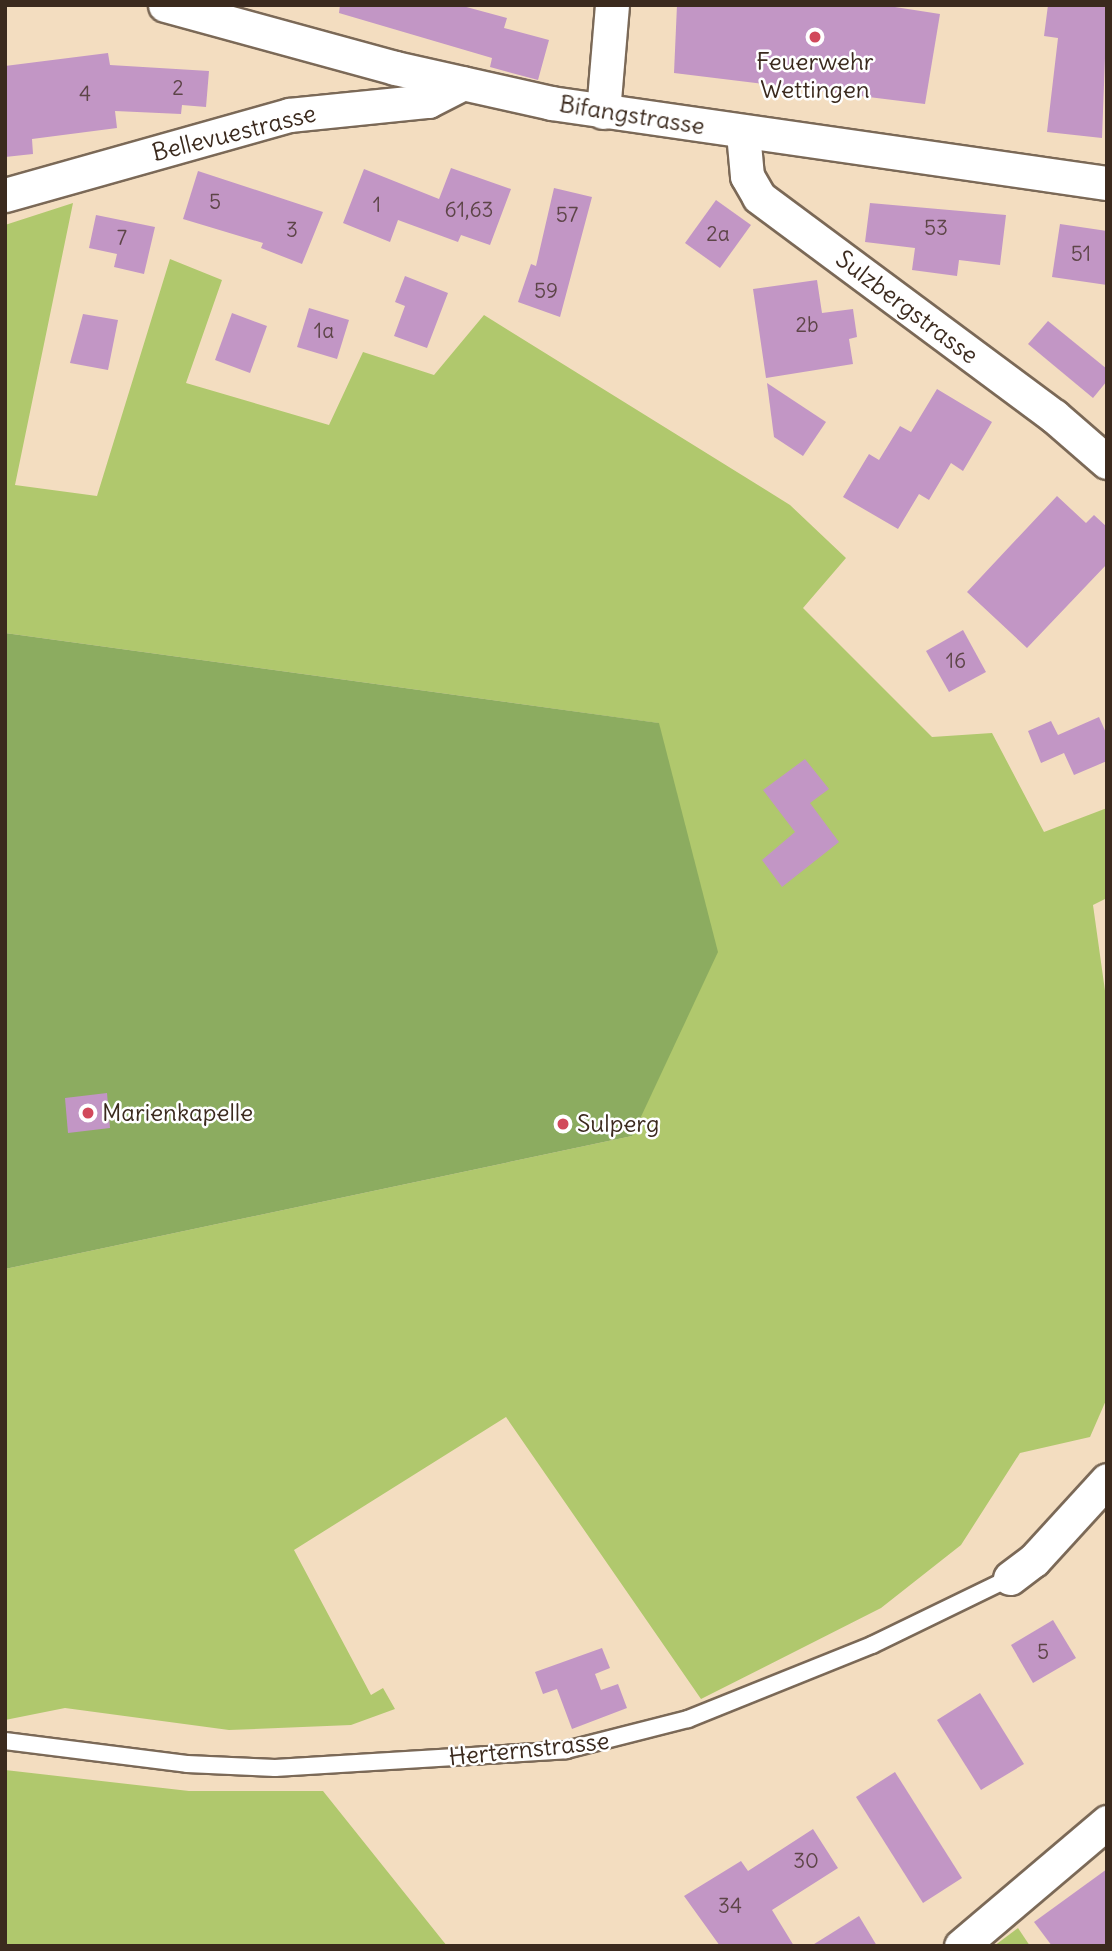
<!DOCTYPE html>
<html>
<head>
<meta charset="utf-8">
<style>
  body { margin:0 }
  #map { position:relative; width:1112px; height:1951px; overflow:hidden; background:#f3ddc0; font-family:Delius,sans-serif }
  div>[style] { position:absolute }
  .green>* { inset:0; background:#b0c86d }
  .forest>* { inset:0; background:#8cac60 }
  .building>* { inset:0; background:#c296c5 }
  .roads { filter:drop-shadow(2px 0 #7b6957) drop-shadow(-2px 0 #7b6957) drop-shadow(0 2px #7b6957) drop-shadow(0 -2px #7b6957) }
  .lane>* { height:16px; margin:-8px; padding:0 8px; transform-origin:8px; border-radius:8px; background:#fff }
  .street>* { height:33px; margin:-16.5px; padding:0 16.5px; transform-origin:16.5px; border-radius:16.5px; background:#fff }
  .dots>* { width:19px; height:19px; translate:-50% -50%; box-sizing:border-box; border:4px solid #fff; border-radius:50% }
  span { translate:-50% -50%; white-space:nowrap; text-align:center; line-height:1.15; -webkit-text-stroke:5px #fff; paint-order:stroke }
  .number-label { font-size:21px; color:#5d4548 }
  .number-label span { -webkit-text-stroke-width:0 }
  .poi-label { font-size:24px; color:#3b2a1e }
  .left { translate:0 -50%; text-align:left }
  .street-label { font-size:24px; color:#3b2a1e }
  .frame { position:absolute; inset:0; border:7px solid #3b2a1e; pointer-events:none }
</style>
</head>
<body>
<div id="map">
  <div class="green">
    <div style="clip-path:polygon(73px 203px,15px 485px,97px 496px,170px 259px,222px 280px,186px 383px,329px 425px,363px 352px,434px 375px,484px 315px,790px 505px,846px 558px,803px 608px,932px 737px,992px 733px,1044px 832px,1107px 808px,1107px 898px,1093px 905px,1107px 1005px,1107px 1398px,1090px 1437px,1020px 1453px,961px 1545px,881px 1608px,701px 1699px,506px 1417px,294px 1550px,371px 1695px,383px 1688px,395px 1709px,351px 1725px,229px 1730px,65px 1708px,5px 1720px,5px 1269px,632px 1136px,658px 723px,5px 633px,5px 225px)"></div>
    <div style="clip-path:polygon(5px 1770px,189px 1791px,323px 1791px,447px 1946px,5px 1946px)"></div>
    <div style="clip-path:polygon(1018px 1928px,1030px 1946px,994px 1946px)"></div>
  </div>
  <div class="forest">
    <div style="clip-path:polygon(5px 633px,659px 723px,718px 952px,632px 1136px,5px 1269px)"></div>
  </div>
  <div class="building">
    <div style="clip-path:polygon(340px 5px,459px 5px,507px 18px,504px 28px,549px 40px,538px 80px,490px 67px,492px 58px,339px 13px)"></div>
    <div style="clip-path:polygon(677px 5px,882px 5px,940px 14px,925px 104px,674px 73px)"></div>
    <div style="clip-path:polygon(1048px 5px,1107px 5px,1102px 138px,1047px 132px,1058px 38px,1044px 36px)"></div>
    <div style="clip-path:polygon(108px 53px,110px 65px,209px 71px,206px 107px,182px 105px,181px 114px,115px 111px,117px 128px,32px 139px,33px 154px,5px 157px,5px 66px)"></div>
    <div style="clip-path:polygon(451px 168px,511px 189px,490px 245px,461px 235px,458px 242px,398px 220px,390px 242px,343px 223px,364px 169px,439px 199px)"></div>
    <div style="clip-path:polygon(198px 171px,323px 212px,302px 264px,261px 248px,263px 243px,183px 219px)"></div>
    <div style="clip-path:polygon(554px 188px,592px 197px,560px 317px,518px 302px,531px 264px,536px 266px)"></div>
    <div style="clip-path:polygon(716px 200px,751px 225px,720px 268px,685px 243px)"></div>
    <div style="clip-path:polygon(870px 203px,1006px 215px,1000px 265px,959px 260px,957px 276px,912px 270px,915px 248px,865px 242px)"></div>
    <div style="clip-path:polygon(96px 215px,155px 227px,144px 274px,114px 267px,117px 254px,89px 248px)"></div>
    <div style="clip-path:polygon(1060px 224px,1107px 231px,1107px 285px,1052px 277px)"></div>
    <div style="clip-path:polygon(405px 276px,448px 293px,427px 348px,394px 336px,405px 306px,395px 302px)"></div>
    <div style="clip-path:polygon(817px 280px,822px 313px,853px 309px,857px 337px,849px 339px,853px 364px,766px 378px,753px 289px)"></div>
    <div style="clip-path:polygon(309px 308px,349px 320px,337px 359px,297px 347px)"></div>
    <div style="clip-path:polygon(232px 313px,267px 326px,250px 373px,215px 360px)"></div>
    <div style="clip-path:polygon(83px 314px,118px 320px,108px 370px,70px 363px)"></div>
    <div style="clip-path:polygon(1048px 321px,1107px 369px,1107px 381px,1093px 398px,1028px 344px)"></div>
    <div style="clip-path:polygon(767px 383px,826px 422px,803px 456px,774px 437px)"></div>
    <div style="clip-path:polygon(937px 389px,992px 422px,963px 471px,951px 463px,929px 500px,919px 494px,898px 529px,843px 497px,869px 454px,879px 460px,900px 426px,911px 432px)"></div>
    <div style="clip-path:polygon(1057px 496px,1086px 523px,1094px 515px,1107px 527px,1107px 564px,1027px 648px,967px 592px)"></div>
    <div style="clip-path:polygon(963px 630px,986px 672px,949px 692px,926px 651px)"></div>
    <div style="clip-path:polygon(1099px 717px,1107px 735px,1107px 761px,1074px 775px,1064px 753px,1041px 763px,1028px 731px,1051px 721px,1058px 735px)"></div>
    <div style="clip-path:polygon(805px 759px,829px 789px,810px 803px,839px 842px,782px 887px,762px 860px,795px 832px,763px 790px)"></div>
    <div style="clip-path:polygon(107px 1093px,110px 1128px,68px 1133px,65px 1098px)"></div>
    <div style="clip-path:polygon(1053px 1620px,1076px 1658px,1033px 1683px,1011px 1645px)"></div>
    <div style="clip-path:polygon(602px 1648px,610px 1668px,595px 1674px,601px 1690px,618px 1684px,627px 1708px,572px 1729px,557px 1689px,543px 1694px,535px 1672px)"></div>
    <div style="clip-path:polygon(980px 1693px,1024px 1764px,981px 1790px,937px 1720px)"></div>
    <div style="clip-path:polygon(895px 1772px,962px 1878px,923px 1903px,856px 1797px)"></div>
    <div style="clip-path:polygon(813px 1829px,838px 1868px,772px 1910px,794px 1946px,720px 1946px,684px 1896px,741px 1861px,748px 1871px)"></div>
    <div style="clip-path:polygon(1107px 1869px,1107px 1946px,1052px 1946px,1034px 1922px)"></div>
    <div style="clip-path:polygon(859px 1916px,877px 1946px,811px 1946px)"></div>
  </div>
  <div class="roads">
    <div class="lane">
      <div style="left:5px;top:1741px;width:183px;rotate:7.2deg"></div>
      <div style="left:187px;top:1764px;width:88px;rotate:2.6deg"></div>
      <div style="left:275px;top:1768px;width:292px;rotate:-3.5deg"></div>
      <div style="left:566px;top:1750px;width:126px;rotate:-14.3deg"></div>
      <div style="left:688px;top:1719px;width:198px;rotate:-21.9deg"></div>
      <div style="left:872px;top:1645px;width:153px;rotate:-25.9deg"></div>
    </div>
    <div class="street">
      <div style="left:165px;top:5px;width:238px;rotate:15.3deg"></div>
      <div style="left:395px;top:68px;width:160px;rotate:12.6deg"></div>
      <div style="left:551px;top:103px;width:562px;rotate:8.19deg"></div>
      <div style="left:603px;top:112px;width:107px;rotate:-85.2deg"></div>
      <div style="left:743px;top:133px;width:43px;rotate:84.7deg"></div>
      <div style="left:747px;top:176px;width:24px;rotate:60deg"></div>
      <div style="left:759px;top:197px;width:367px;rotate:36.6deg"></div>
      <div style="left:1054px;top:416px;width:70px;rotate:41deg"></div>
      <div style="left:5px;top:195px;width:295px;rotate:-15.7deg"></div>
      <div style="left:289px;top:115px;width:140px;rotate:-5.8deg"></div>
      <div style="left:428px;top:101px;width:39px;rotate:-27deg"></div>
      <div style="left:1010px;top:1578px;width:30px;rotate:-37deg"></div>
      <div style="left:1034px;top:1560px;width:108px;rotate:-47.6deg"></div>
      <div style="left:961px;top:1946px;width:192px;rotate:-40.3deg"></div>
    </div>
  </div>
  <div class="dots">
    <div style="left:815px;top:37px;background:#d1495b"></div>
    <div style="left:88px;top:1113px;background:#d1495b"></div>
    <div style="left:563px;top:1124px;background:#d1495b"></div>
  </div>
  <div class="number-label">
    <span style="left:178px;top:88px">2</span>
    <span style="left:85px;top:94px">4</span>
    <span style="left:215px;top:202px">5</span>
    <span style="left:377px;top:205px">1</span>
    <span style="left:469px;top:210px">61,63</span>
    <span style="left:567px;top:215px">57</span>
    <span style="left:936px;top:228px">53</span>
    <span style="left:292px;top:230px">3</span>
    <span style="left:718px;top:234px">2a</span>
    <span style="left:122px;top:238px">7</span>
    <span style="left:1081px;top:254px">51</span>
    <span style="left:546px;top:291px">59</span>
    <span style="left:807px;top:325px">2b</span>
    <span style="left:324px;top:331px">1a</span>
    <span style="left:956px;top:661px">16</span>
    <span style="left:1043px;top:1652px">5</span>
    <span style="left:806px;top:1861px">30</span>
    <span style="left:730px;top:1906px">34</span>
  </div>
  <div class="poi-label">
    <span style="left:815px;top:76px">Feuerwehr<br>Wettingen</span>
    <span class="left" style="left:102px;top:1113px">Marienkapelle</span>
    <span class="left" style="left:577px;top:1124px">Sulperg</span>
  </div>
  <div class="street-label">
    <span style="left:632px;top:115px;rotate:9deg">Bifangstrasse</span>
    <span style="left:234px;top:133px;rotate:-14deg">Bellevuestrasse</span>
    <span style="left:907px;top:307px;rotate:37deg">Sulzbergstrasse</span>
    <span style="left:529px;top:1749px;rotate:-6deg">Herternstrasse</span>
  </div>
  <div class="frame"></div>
</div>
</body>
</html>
